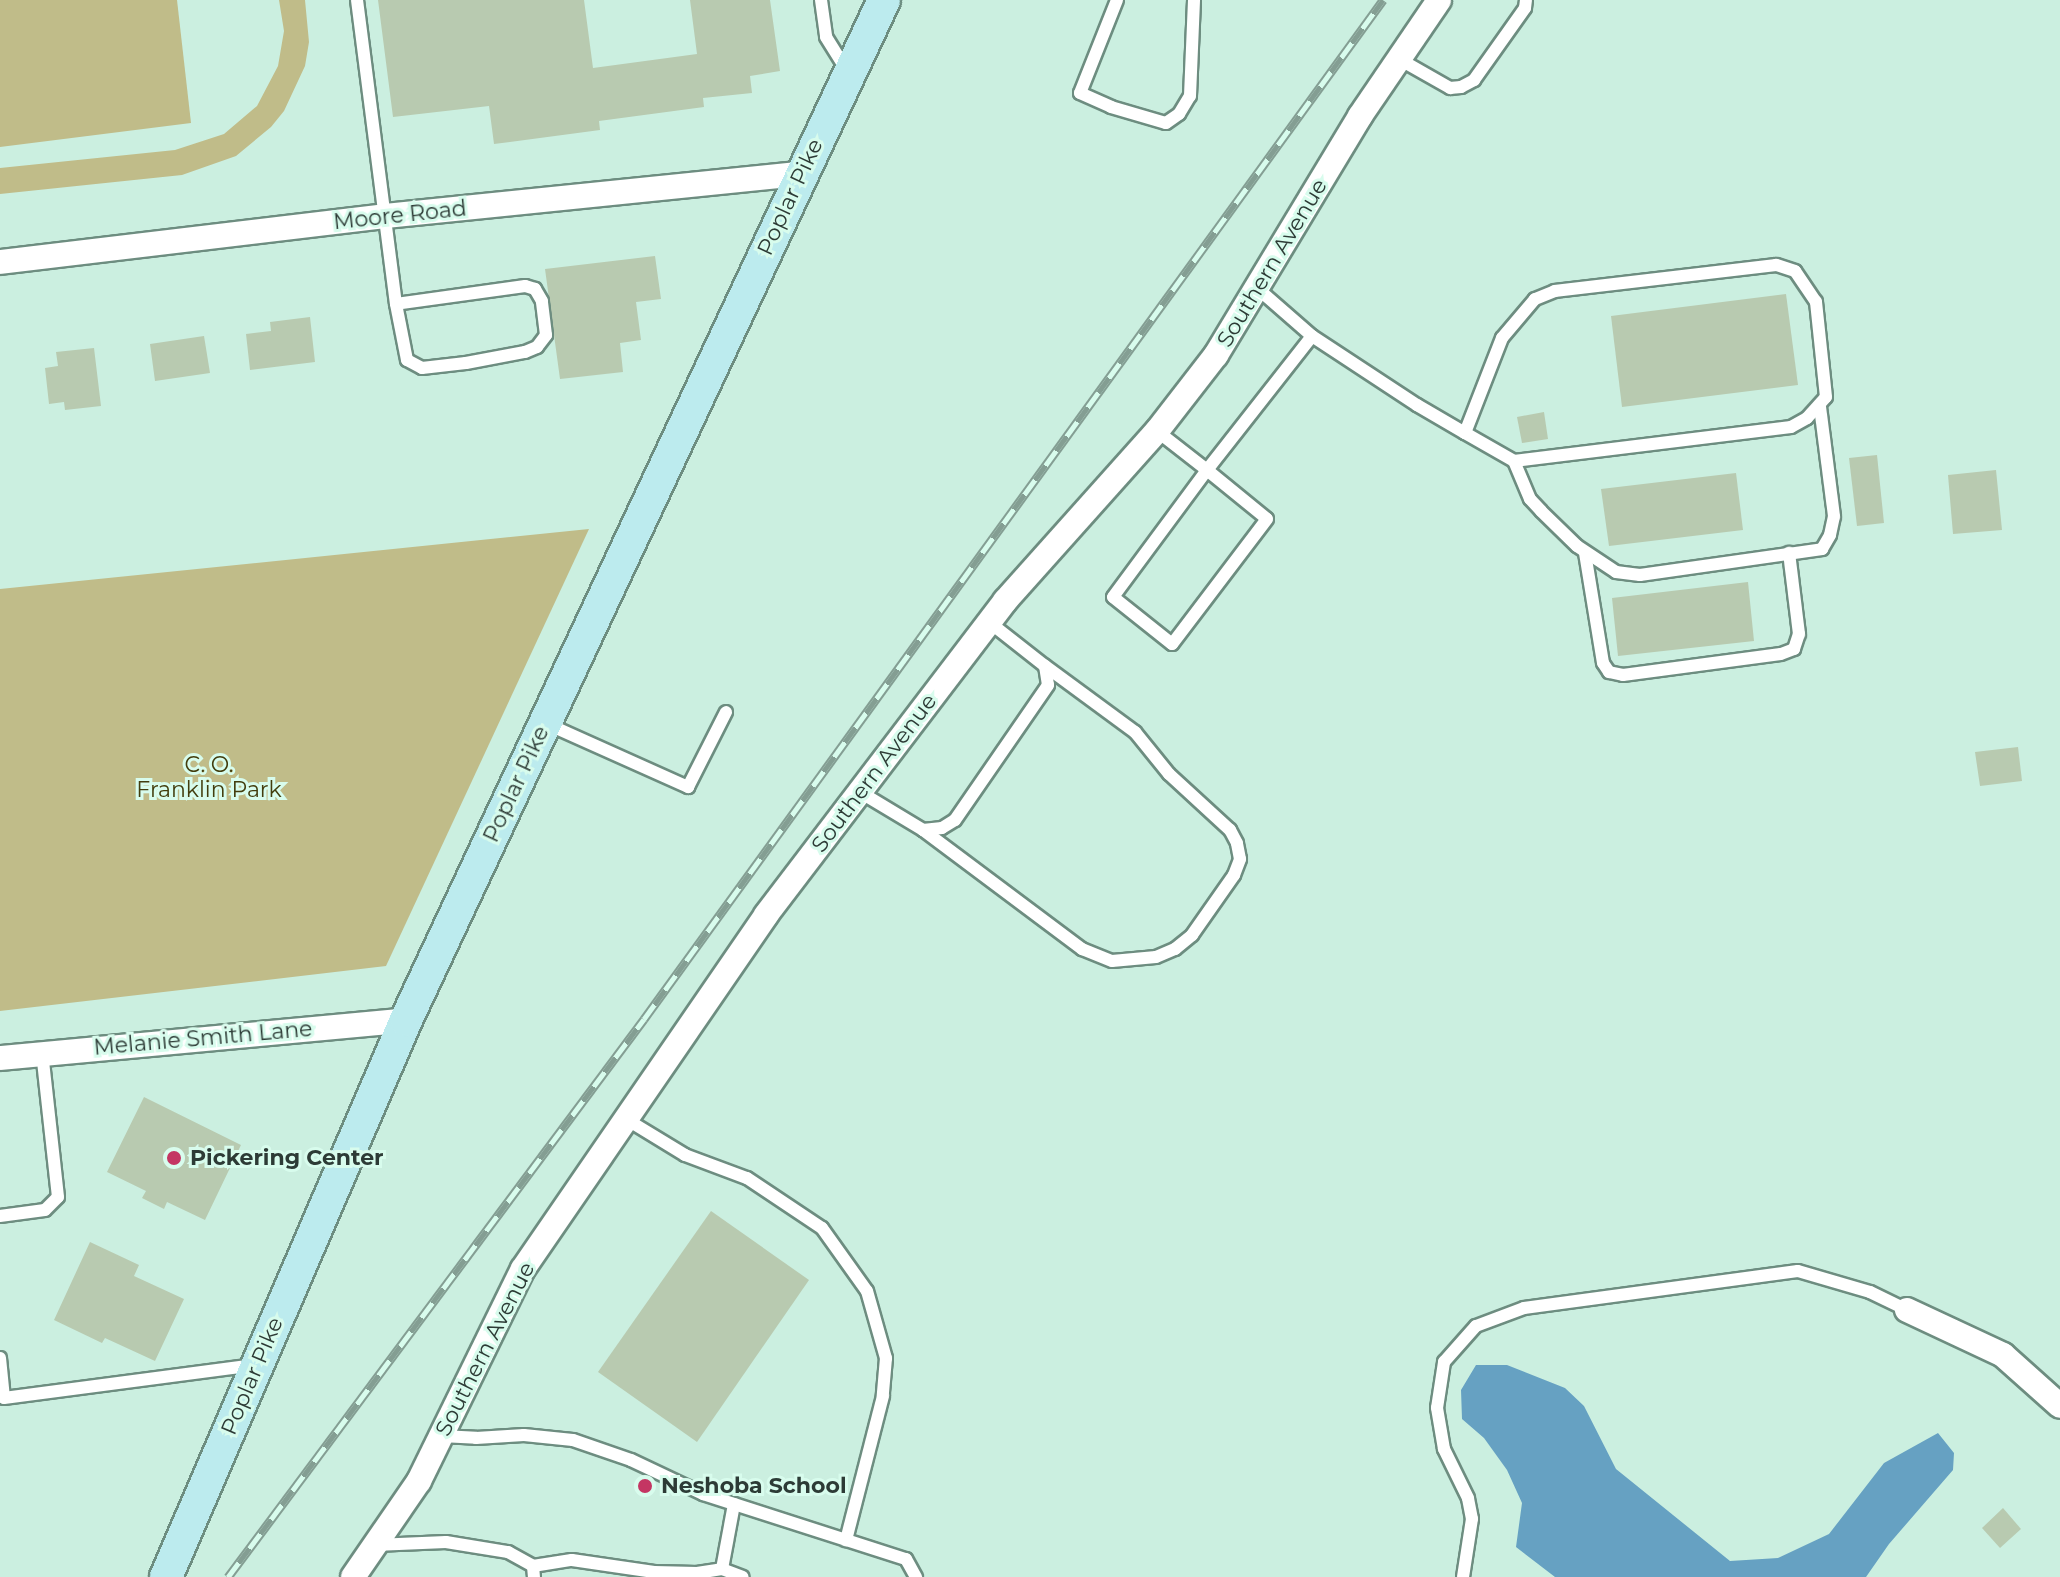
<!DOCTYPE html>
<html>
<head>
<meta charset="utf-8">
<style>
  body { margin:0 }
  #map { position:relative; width:2060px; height:1577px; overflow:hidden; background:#cbefe0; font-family:Montserrat,sans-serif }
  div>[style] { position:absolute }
  .green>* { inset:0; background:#c0bc89 }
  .water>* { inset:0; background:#66a1c2 }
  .building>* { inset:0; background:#b8cab0 }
  .roads { filter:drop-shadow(2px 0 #6d8d80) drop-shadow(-2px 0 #6d8d80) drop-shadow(0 2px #6d8d80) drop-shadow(0 -2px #6d8d80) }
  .service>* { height:12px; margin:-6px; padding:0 6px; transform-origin:6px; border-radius:6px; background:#fff }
  .minor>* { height:24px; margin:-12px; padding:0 12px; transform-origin:12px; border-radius:12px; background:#fff }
  .secondary>* { height:32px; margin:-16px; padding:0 16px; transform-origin:16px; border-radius:16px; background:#bcebee }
  .rail>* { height:9px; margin-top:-4.5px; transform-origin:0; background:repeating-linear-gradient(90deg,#d8fced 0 18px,#849e93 0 36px); box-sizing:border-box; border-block:2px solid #849e93 }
  .dots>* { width:22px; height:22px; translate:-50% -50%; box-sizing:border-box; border:4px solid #d8fced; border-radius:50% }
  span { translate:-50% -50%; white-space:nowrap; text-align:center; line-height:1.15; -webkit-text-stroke:6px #d8fced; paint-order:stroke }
  .street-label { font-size:22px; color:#2d3b36 }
  .park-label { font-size:22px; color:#423d0d }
  .poi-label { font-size:22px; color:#2d3b36; font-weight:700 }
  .left { translate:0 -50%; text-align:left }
</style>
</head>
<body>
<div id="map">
  <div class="green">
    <div style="clip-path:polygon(0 0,177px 0,191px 123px,0 147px)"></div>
    <div style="clip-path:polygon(279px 0,305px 0,309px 42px,305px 66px,284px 111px,271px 127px,236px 156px,182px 175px,0 194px,0 168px,175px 150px,224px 134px,257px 106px,278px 66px,284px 31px)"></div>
    <div style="clip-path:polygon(589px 529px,386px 966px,0 1011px,0 589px)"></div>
  </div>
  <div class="water">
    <div style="clip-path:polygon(1476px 1365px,1507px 1365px,1565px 1388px,1584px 1406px,1616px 1469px,1730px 1561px,1778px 1558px,1829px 1534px,1884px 1463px,1938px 1433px,1954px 1453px,1953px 1470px,1889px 1544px,1866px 1577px,1555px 1577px,1516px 1547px,1522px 1503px,1507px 1470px,1484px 1438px,1462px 1419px,1461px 1390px)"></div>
  </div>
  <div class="building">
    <div style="clip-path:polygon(378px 0,584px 0,593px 68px,697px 54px,690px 0,770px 0,780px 71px,750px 76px,752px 93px,703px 98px,704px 107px,599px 121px,600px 130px,494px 144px,489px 106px,393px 117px)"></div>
    <div style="clip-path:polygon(655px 256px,661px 299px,636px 302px,641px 340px,620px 343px,623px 372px,560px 379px,545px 269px)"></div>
    <div style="clip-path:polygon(1786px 294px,1798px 385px,1622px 407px,1611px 316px)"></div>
    <div style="clip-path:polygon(310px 317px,315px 362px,250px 370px,246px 334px,271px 331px,270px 322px)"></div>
    <div style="clip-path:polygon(204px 336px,210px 373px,155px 381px,150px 344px)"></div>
    <div style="clip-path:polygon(94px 348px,101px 406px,65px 410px,64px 402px,49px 404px,45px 368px,58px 366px,56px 352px)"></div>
    <div style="clip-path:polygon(1544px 412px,1548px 439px,1522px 443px,1517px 417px)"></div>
    <div style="clip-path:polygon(1877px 455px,1884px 523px,1857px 526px,1849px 458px)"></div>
    <div style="clip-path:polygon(1996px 470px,2002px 530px,1953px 534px,1948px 475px)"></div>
    <div style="clip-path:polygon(1736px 473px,1743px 530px,1609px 546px,1601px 489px)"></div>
    <div style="clip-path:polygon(1748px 582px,1754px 641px,1618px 656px,1612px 598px)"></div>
    <div style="clip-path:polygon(2018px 747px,2022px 781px,1980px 786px,1975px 752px)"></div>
    <div style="clip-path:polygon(144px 1097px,241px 1145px,205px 1220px,167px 1202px,164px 1209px,142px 1198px,146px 1191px,107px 1172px)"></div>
    <div style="clip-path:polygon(711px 1211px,809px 1280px,697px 1442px,598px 1372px)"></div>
    <div style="clip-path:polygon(90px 1242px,139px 1265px,134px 1276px,184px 1299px,155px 1361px,105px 1338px,102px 1343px,54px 1320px)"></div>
    <div style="clip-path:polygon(2003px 1508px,2021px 1529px,2000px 1548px,1982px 1528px)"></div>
  </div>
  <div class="roads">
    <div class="service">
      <div style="left:357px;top:0;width:306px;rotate:82.7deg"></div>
      <div style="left:396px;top:304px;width:57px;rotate:78.9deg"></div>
      <div style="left:407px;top:360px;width:17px;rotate:28deg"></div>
      <div style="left:422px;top:368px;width:44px;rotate:-6.5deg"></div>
      <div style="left:466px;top:363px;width:60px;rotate:-10.6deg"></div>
      <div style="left:525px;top:352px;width:13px;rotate:-23deg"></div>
      <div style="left:537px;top:347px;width:15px;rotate:-53deg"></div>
      <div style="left:546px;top:335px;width:34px;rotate:-97deg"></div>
      <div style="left:542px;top:301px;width:14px;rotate:-120deg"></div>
      <div style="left:535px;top:289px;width:10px;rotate:-163deg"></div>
      <div style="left:525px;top:286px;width:130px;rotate:172.1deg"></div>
      <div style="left:821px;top:0;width:37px;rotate:82deg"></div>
      <div style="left:826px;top:37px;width:39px;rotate:58deg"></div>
      <div style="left:1117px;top:0;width:100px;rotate:111.7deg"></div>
      <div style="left:1080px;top:93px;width:34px;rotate:24deg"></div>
      <div style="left:1111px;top:107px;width:57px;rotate:16.2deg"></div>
      <div style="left:1166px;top:123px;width:16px;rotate:-35deg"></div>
      <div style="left:1179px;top:114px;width:21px;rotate:-59deg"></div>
      <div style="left:1190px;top:96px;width:96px;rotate:-87.6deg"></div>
      <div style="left:1399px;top:59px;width:59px;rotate:29.6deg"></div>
      <div style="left:1450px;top:88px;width:11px;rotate:-5deg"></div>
      <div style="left:1461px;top:87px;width:15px;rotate:-28deg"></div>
      <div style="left:1474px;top:80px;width:88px;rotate:-54.7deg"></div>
      <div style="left:1525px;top:8px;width:8px;rotate:-83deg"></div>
      <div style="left:1312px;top:336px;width:126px;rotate:33.3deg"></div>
      <div style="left:1417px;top:405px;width:56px;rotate:30.3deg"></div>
      <div style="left:1465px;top:433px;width:56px;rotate:29.7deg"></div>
      <div style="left:1514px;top:461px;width:279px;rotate:-7deg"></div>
      <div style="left:1791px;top:427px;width:18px;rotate:-29deg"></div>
      <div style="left:1807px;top:418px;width:28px;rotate:-48deg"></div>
      <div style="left:1826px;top:397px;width:96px;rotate:-96deg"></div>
      <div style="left:1816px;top:302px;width:37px;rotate:-124deg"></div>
      <div style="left:1795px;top:271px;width:20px;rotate:-162deg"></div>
      <div style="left:1776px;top:265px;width:223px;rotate:173.3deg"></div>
      <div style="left:1555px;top:291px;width:22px;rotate:158deg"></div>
      <div style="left:1535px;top:299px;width:51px;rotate:130.2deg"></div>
      <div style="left:1502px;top:338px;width:102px;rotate:111.3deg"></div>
      <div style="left:1157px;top:431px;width:63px;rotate:38deg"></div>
      <div style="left:1207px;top:470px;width:77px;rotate:39.2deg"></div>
      <div style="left:1267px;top:519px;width:157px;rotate:127.2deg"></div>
      <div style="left:1172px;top:644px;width:75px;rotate:-141.5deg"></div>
      <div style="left:1113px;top:597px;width:158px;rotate:-53.5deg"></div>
      <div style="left:1207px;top:470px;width:170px;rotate:-51.9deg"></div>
      <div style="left:1312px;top:336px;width:73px;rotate:-138.9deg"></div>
      <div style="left:1514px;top:461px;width:41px;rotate:67.2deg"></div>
      <div style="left:1530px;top:499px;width:16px;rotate:47deg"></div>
      <div style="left:1541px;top:511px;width:50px;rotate:44.2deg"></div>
      <div style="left:1577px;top:546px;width:47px;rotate:33.7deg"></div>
      <div style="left:1616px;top:572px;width:24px;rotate:7deg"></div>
      <div style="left:1640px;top:575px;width:184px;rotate:-8.1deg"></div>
      <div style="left:1822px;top:549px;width:16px;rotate:-60deg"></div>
      <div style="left:1830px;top:535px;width:19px;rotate:-78deg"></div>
      <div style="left:1834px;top:516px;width:111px;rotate:-97.3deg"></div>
      <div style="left:1585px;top:553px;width:111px;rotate:80.7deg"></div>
      <div style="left:1603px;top:663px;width:11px;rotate:56deg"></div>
      <div style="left:1609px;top:672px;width:14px;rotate:12deg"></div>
      <div style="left:1623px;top:675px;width:159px;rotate:-7.6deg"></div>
      <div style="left:1781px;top:654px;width:14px;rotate:-21deg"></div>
      <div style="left:1794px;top:649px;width:16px;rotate:-72deg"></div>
      <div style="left:1799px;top:634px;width:82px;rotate:-97deg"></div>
      <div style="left:545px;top:723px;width:157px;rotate:24.1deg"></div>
      <div style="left:688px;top:787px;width:84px;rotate:-63.1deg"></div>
      <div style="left:860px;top:792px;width:74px;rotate:31.1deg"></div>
      <div style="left:923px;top:830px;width:19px;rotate:-6deg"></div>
      <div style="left:942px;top:828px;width:15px;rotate:-32deg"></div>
      <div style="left:955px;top:820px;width:164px;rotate:-55.4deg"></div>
      <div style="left:1048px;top:685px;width:19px;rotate:-99deg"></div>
      <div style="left:1045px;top:666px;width:71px;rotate:-141.8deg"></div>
      <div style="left:923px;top:830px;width:199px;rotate:36.8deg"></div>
      <div style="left:1082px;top:949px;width:32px;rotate:22deg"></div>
      <div style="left:1112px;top:961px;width:44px;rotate:-5.2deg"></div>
      <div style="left:1156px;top:957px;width:21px;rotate:-23deg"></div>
      <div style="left:1175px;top:949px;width:22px;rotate:-39deg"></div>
      <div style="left:1192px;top:935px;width:73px;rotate:-55deg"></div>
      <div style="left:1234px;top:875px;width:17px;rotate:-69deg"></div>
      <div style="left:1240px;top:859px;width:16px;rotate:-101deg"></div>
      <div style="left:1237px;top:843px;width:15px;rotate:-118deg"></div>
      <div style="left:1230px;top:830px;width:83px;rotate:-137.4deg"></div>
      <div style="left:1169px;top:774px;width:54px;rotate:-129deg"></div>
      <div style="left:1135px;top:732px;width:112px;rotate:-143.7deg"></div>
      <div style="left:626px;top:1119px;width:69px;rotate:31.4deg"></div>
      <div style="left:685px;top:1155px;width:66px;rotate:20.4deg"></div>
      <div style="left:747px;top:1178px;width:90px;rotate:33.7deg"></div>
      <div style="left:822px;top:1228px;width:77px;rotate:54.5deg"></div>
      <div style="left:867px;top:1291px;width:70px;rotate:74.2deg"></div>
      <div style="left:886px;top:1358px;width:38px;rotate:95deg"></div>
      <div style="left:883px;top:1396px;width:149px;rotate:104.4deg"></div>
      <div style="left:0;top:1216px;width:45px;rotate:-7.6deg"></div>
      <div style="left:45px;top:1210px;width:18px;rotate:-45deg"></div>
      <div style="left:58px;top:1197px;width:145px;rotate:-96.3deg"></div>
      <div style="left:0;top:1358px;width:40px;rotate:84.3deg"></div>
      <div style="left:4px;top:1398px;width:253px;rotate:-7.5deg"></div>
      <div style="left:441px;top:1436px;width:35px;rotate:3deg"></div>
      <div style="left:476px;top:1438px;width:48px;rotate:-3.6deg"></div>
      <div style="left:524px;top:1435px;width:49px;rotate:5.8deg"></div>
      <div style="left:573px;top:1440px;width:61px;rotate:19deg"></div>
      <div style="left:631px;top:1460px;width:80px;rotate:25.3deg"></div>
      <div style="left:703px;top:1494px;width:213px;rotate:17.8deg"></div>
      <div style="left:906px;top:1559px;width:21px;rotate:61deg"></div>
      <div style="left:375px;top:1545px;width:71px;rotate:-2.4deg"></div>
      <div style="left:446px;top:1542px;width:63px;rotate:9.2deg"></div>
      <div style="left:508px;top:1552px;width:29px;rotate:29deg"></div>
      <div style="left:533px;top:1566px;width:11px;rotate:85deg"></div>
      <div style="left:533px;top:1566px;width:39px;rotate:-9deg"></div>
      <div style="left:572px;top:1560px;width:83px;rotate:8.3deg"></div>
      <div style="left:654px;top:1572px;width:43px;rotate:1.3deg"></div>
      <div style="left:697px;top:1573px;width:25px;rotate:-9deg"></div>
      <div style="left:722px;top:1569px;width:22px;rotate:21deg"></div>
      <div style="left:722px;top:1569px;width:66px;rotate:-79.5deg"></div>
      <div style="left:1463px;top:1577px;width:59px;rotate:-81.2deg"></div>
      <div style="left:1472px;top:1519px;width:21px;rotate:-101deg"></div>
      <div style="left:1468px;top:1498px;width:55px;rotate:-116.1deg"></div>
      <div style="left:1444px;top:1449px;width:42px;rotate:-99.7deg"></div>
      <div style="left:1437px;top:1408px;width:47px;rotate:-81.3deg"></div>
      <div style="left:1444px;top:1362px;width:48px;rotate:-48.4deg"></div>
      <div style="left:1476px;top:1326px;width:51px;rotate:-20.6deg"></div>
      <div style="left:1524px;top:1308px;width:276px;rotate:-7.7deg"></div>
      <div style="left:1798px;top:1271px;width:75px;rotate:16.3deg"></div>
      <div style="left:1870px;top:1292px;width:41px;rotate:25.9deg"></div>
    </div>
    <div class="minor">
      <div style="left:0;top:262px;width:388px;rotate:-6.8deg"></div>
      <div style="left:385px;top:216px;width:418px;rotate:-5.8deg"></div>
      <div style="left:0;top:1058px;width:408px;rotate:-5.3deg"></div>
      <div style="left:1907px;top:1310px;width:106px;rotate:25.1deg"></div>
      <div style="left:2003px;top:1355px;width:76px;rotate:41.8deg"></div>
      <div style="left:353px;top:1577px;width:116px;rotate:-55.5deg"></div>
      <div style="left:419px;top:1481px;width:236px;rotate:-63.9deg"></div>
      <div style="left:523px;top:1269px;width:429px;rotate:-55.5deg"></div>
      <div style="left:766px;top:915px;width:395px;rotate:-52.7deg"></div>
      <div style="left:1005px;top:601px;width:228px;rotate:-48.2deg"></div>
      <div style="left:1157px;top:431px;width:96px;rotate:-52.2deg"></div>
      <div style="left:1216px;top:355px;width:279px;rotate:-58.9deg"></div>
      <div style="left:1360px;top:116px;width:140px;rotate:-55.7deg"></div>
    </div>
    <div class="secondary">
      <div style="left:166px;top:1577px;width:607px;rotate:-66.69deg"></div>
      <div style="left:406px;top:1020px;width:1126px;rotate:-64.89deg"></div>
    </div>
  </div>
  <div class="rail">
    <div style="left:228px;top:1577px;width:696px;rotate:-53.29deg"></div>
    <div style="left:644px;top:1019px;width:1259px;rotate:-54.05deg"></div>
  </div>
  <div class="dots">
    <div style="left:174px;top:1158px;background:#c43663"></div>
    <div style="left:645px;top:1486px;background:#c43663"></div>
  </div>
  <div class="street-label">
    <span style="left:790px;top:197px;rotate:-65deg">Poplar Pike</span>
    <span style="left:400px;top:215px;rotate:-6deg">Moore Road</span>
    <span style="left:1272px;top:263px;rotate:-59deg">Southern Avenue</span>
    <span style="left:874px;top:773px;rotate:-53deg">Southern Avenue</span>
    <span style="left:516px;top:784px;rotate:-65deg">Poplar Pike</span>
    <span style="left:203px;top:1038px;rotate:-5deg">Melanie Smith Lane</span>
    <span style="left:485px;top:1349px;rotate:-63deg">Southern Avenue</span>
    <span style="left:252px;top:1376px;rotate:-67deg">Poplar Pike</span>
  </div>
  <div class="park-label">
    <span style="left:209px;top:777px">C. O.<br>Franklin Park</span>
  </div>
  <div class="poi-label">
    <span class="left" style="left:190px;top:1158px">Pickering Center</span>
    <span class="left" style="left:661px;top:1486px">Neshoba School</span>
  </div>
</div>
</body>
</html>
